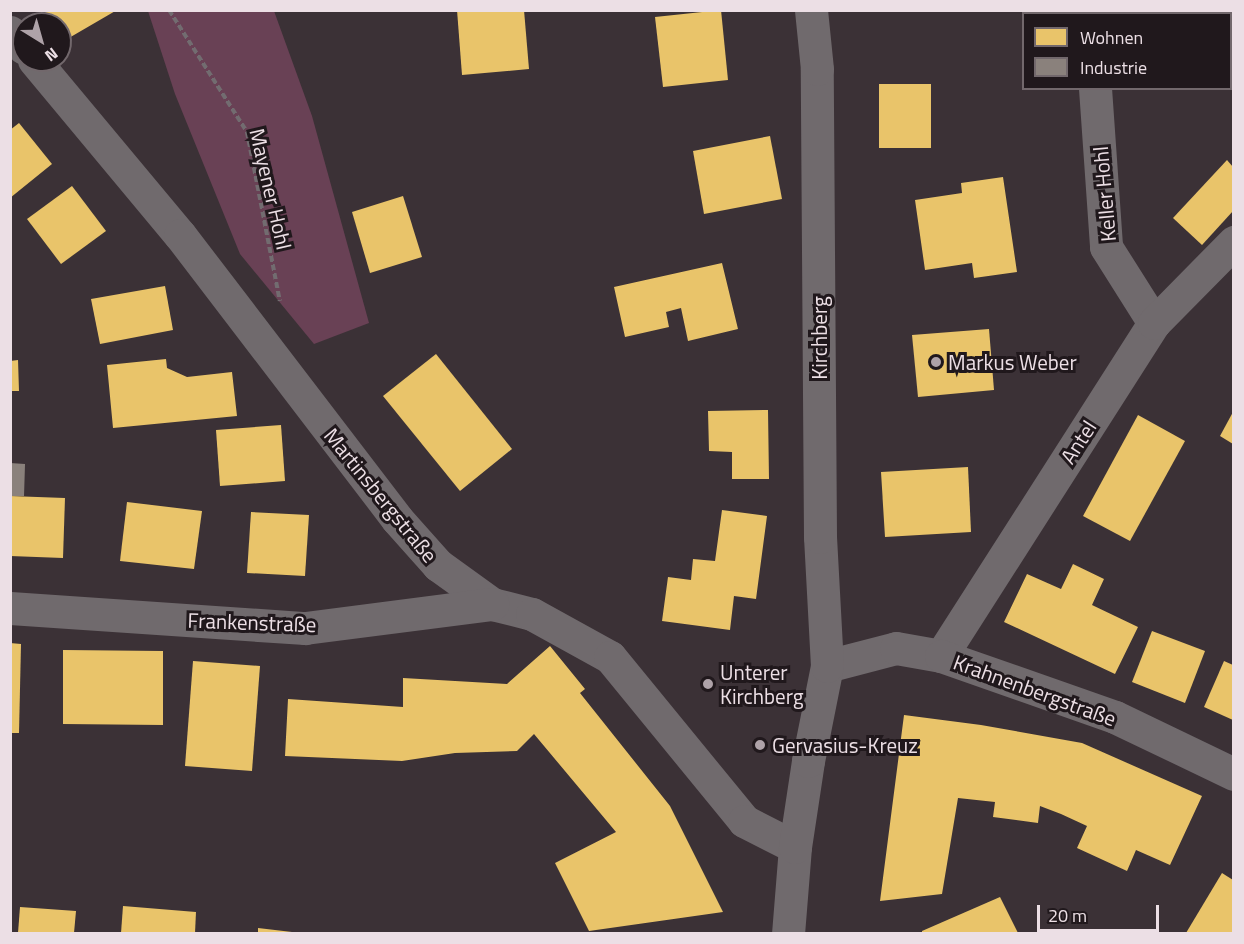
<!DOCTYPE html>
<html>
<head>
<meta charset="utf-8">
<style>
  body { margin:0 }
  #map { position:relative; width:1244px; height:944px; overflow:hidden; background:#3b3136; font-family:"Titillium Web",sans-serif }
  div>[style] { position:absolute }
  .green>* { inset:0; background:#694155 }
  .homes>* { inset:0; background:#e9c46a }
  .industry>* { inset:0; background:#8a817c }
  .path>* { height:4px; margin-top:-2px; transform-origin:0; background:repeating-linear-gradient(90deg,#726c70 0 6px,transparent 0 9px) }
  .minor>* { height:33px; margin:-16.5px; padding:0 16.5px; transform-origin:16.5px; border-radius:16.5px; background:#706a6d }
  .dots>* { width:16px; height:16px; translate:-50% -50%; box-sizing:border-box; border:3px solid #20181c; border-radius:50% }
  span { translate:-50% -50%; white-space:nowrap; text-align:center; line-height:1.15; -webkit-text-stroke:6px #20181c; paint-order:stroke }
  .street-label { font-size:21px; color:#ecdfe5 }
  .poi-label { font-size:21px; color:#ecdfe5 }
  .left { translate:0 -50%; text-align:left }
  .frame { position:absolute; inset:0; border:12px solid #ecdfe5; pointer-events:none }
  .legend { position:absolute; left:1022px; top:12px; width:210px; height:78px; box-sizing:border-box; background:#20181c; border:2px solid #72686c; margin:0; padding:8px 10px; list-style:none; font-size:18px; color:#ecdfe5 }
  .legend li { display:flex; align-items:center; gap:12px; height:30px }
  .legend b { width:30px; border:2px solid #72686c }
  .north { position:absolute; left:12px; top:12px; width:60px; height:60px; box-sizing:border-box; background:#20181c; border:2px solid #72686c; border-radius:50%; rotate:143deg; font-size:16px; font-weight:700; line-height:24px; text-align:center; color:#ecdfe5 }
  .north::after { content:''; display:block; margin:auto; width:21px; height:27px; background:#aea2a8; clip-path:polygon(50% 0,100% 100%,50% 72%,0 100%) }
  .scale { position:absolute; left:1037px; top:905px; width:122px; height:27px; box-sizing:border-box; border:3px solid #ecdfe5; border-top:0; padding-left:8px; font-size:18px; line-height:21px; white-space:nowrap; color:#ecdfe5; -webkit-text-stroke:4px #20181c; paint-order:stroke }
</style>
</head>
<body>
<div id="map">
  <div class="green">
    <div style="clip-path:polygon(148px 11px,274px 11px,312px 116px,369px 323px,314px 344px,240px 254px,175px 94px)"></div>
  </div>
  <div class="homes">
    <div style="clip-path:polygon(44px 10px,117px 10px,62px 42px,60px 24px,52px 24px)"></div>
    <div style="clip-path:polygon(457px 10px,524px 10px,529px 69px,462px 75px)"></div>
    <div style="clip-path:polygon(721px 10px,728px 80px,663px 87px,655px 17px)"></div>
    <div style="clip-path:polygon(879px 84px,931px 84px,931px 148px,879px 148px)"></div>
    <div style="clip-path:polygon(19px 123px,52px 164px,10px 198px,10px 130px)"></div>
    <div style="clip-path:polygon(770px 136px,782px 199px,704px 214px,693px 151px)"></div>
    <div style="clip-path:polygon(1227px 160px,1233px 167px,1233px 211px,1202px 245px,1173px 218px)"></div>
    <div style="clip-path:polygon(1003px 177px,1017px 272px,974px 278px,972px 263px,925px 270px,915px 200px,962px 193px,961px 183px)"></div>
    <div style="clip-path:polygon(72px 186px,106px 231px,61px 264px,27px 219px)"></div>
    <div style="clip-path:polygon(403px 196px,422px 257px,370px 273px,352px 212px)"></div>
    <div style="clip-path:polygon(722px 263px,738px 329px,688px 341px,681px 308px,666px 312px,669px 327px,625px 337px,614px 287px)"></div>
    <div style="clip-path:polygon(165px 286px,173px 330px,100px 344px,91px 299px)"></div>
    <div style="clip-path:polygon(989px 329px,994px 390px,918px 397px,912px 335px)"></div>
    <div style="clip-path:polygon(436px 354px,512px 449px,460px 491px,383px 396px)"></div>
    <div style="clip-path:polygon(166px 359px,167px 368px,187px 377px,232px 372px,237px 416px,113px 428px,107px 365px)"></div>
    <div style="clip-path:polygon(18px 360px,19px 391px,10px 391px,10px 361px)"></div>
    <div style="clip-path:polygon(768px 410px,769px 479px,732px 479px,732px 452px,709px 451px,708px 411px)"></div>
    <div style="clip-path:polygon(1233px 412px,1233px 444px,1220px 436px)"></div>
    <div style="clip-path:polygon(1138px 415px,1185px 441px,1130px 541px,1083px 516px)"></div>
    <div style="clip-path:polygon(281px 425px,285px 481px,220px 486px,216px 430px)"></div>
    <div style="clip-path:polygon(968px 467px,971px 532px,885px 537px,881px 472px)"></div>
    <div style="clip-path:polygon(10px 496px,65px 498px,63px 558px,10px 556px)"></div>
    <div style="clip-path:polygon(127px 502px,202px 511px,194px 569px,120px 561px)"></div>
    <div style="clip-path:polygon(722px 510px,767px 516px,756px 599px,734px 596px,730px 630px,662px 621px,668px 577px,691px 580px,693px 559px,715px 561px)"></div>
    <div style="clip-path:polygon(251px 512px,309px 515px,305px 576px,247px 573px)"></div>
    <div style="clip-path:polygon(1073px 564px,1104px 579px,1092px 605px,1138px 627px,1115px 674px,1004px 622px,1027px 574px,1061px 589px)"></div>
    <div style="clip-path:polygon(1152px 631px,1205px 651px,1185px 703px,1132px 682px)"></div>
    <div style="clip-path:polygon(10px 643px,21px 644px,19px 733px,10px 733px)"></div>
    <div style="clip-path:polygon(550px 646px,585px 689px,580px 693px,670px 806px,723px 912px,589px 931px,555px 863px,616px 832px,534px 734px,517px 751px,455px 753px,402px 761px,285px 756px,288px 699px,403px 707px,403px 678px,507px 684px)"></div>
    <div style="clip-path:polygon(63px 650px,163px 651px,163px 725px,63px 724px)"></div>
    <div style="clip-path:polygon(193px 661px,260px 666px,252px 771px,185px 766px)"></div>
    <div style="clip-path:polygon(1224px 661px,1233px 665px,1233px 720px,1204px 707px)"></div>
    <div style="clip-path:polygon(904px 715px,981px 725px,1082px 743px,1202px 796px,1170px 865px,1136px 850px,1127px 871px,1077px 848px,1087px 826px,1061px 814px,1040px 806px,1038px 823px,993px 817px,995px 802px,958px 798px,942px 894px,880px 901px)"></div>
    <div style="clip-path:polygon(1222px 873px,1233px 880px,1233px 933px,1186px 933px)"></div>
    <div style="clip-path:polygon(1000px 897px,1018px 933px,922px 933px,922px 931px)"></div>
    <div style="clip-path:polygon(123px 906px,196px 912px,195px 933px,121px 933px)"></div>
    <div style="clip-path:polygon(20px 907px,76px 911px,74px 933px,18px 933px)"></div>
    <div style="clip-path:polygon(258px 928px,292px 932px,292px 933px,258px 933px)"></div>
  </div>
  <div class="industry">
    <div style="clip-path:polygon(10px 463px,25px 464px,24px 496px,10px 496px)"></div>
  </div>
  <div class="path">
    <div style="left:169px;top:10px;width:145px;rotate:57.4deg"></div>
    <div style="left:247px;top:132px;width:172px;rotate:79deg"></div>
  </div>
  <div class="minor">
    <div style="left:1090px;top:10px;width:4px;rotate:90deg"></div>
    <div style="left:10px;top:32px;width:21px;rotate:49deg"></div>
    <div style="left:34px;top:60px;width:228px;rotate:50.2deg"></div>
    <div style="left:180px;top:235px;width:357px;rotate:52.6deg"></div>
    <div style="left:397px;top:519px;width:62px;rotate:48.3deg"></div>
    <div style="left:438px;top:565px;width:67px;rotate:35.8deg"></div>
    <div style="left:492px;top:604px;width:41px;rotate:14deg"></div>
    <div style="left:532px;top:614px;width:89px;rotate:28.9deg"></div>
    <div style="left:610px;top:657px;width:212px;rotate:50.7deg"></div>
    <div style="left:744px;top:821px;width:57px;rotate:27deg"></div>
    <div style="left:1095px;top:88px;width:159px;rotate:86deg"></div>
    <div style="left:1106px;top:247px;width:90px;rotate:57.7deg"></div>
    <div style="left:10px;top:608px;width:296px;rotate:3.9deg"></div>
    <div style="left:305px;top:628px;width:189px;rotate:-7.3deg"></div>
    <div style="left:941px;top:656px;width:395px;rotate:-57.4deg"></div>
    <div style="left:1154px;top:323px;width:114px;rotate:-45.4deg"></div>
    <div style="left:827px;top:666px;width:71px;rotate:-14.6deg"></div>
    <div style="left:896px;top:648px;width:46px;rotate:10.1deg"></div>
    <div style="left:941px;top:656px;width:184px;rotate:19.3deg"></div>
    <div style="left:1115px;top:717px;width:132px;rotate:25.6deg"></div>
    <div style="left:788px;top:934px;width:87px;rotate:-85.4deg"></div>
    <div style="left:795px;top:847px;width:87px;rotate:-81.4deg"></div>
    <div style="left:808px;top:761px;width:97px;rotate:-78.7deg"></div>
    <div style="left:827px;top:666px;width:129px;rotate:-93.1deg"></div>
    <div style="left:820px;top:537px;width:468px;rotate:-90.4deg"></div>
    <div style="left:817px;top:69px;width:59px;rotate:-95.8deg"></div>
  </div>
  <div class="dots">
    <div style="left:936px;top:362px;background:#aea2a8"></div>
    <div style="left:708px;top:684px;background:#aea2a8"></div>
    <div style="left:760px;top:745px;background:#aea2a8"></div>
  </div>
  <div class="street-label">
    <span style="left:271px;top:189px;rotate:77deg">Mayener Hohl</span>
    <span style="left:1104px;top:194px;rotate:-95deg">Keller Hohl</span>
    <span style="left:819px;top:338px;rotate:-90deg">Kirchberg</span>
    <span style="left:1078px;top:442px;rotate:-57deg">Antel</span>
    <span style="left:381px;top:495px;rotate:51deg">Martinsbergstraße</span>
    <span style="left:252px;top:622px;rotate:2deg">Frankenstraße</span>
    <span style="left:1035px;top:690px;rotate:20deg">Krahnenbergstraße</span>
  </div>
  <div class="poi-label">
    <span class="left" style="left:948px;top:362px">Markus Weber</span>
    <span class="left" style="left:720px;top:684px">Unterer<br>Kirchberg</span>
    <span class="left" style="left:772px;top:745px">Gervasius-Kreuz</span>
  </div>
  <div class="frame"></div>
  <ul class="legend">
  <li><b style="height:16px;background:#e9c46a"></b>Wohnen</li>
  <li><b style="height:16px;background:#8a817c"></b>Industrie</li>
  </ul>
  <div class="north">N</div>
  <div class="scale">20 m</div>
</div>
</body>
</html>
